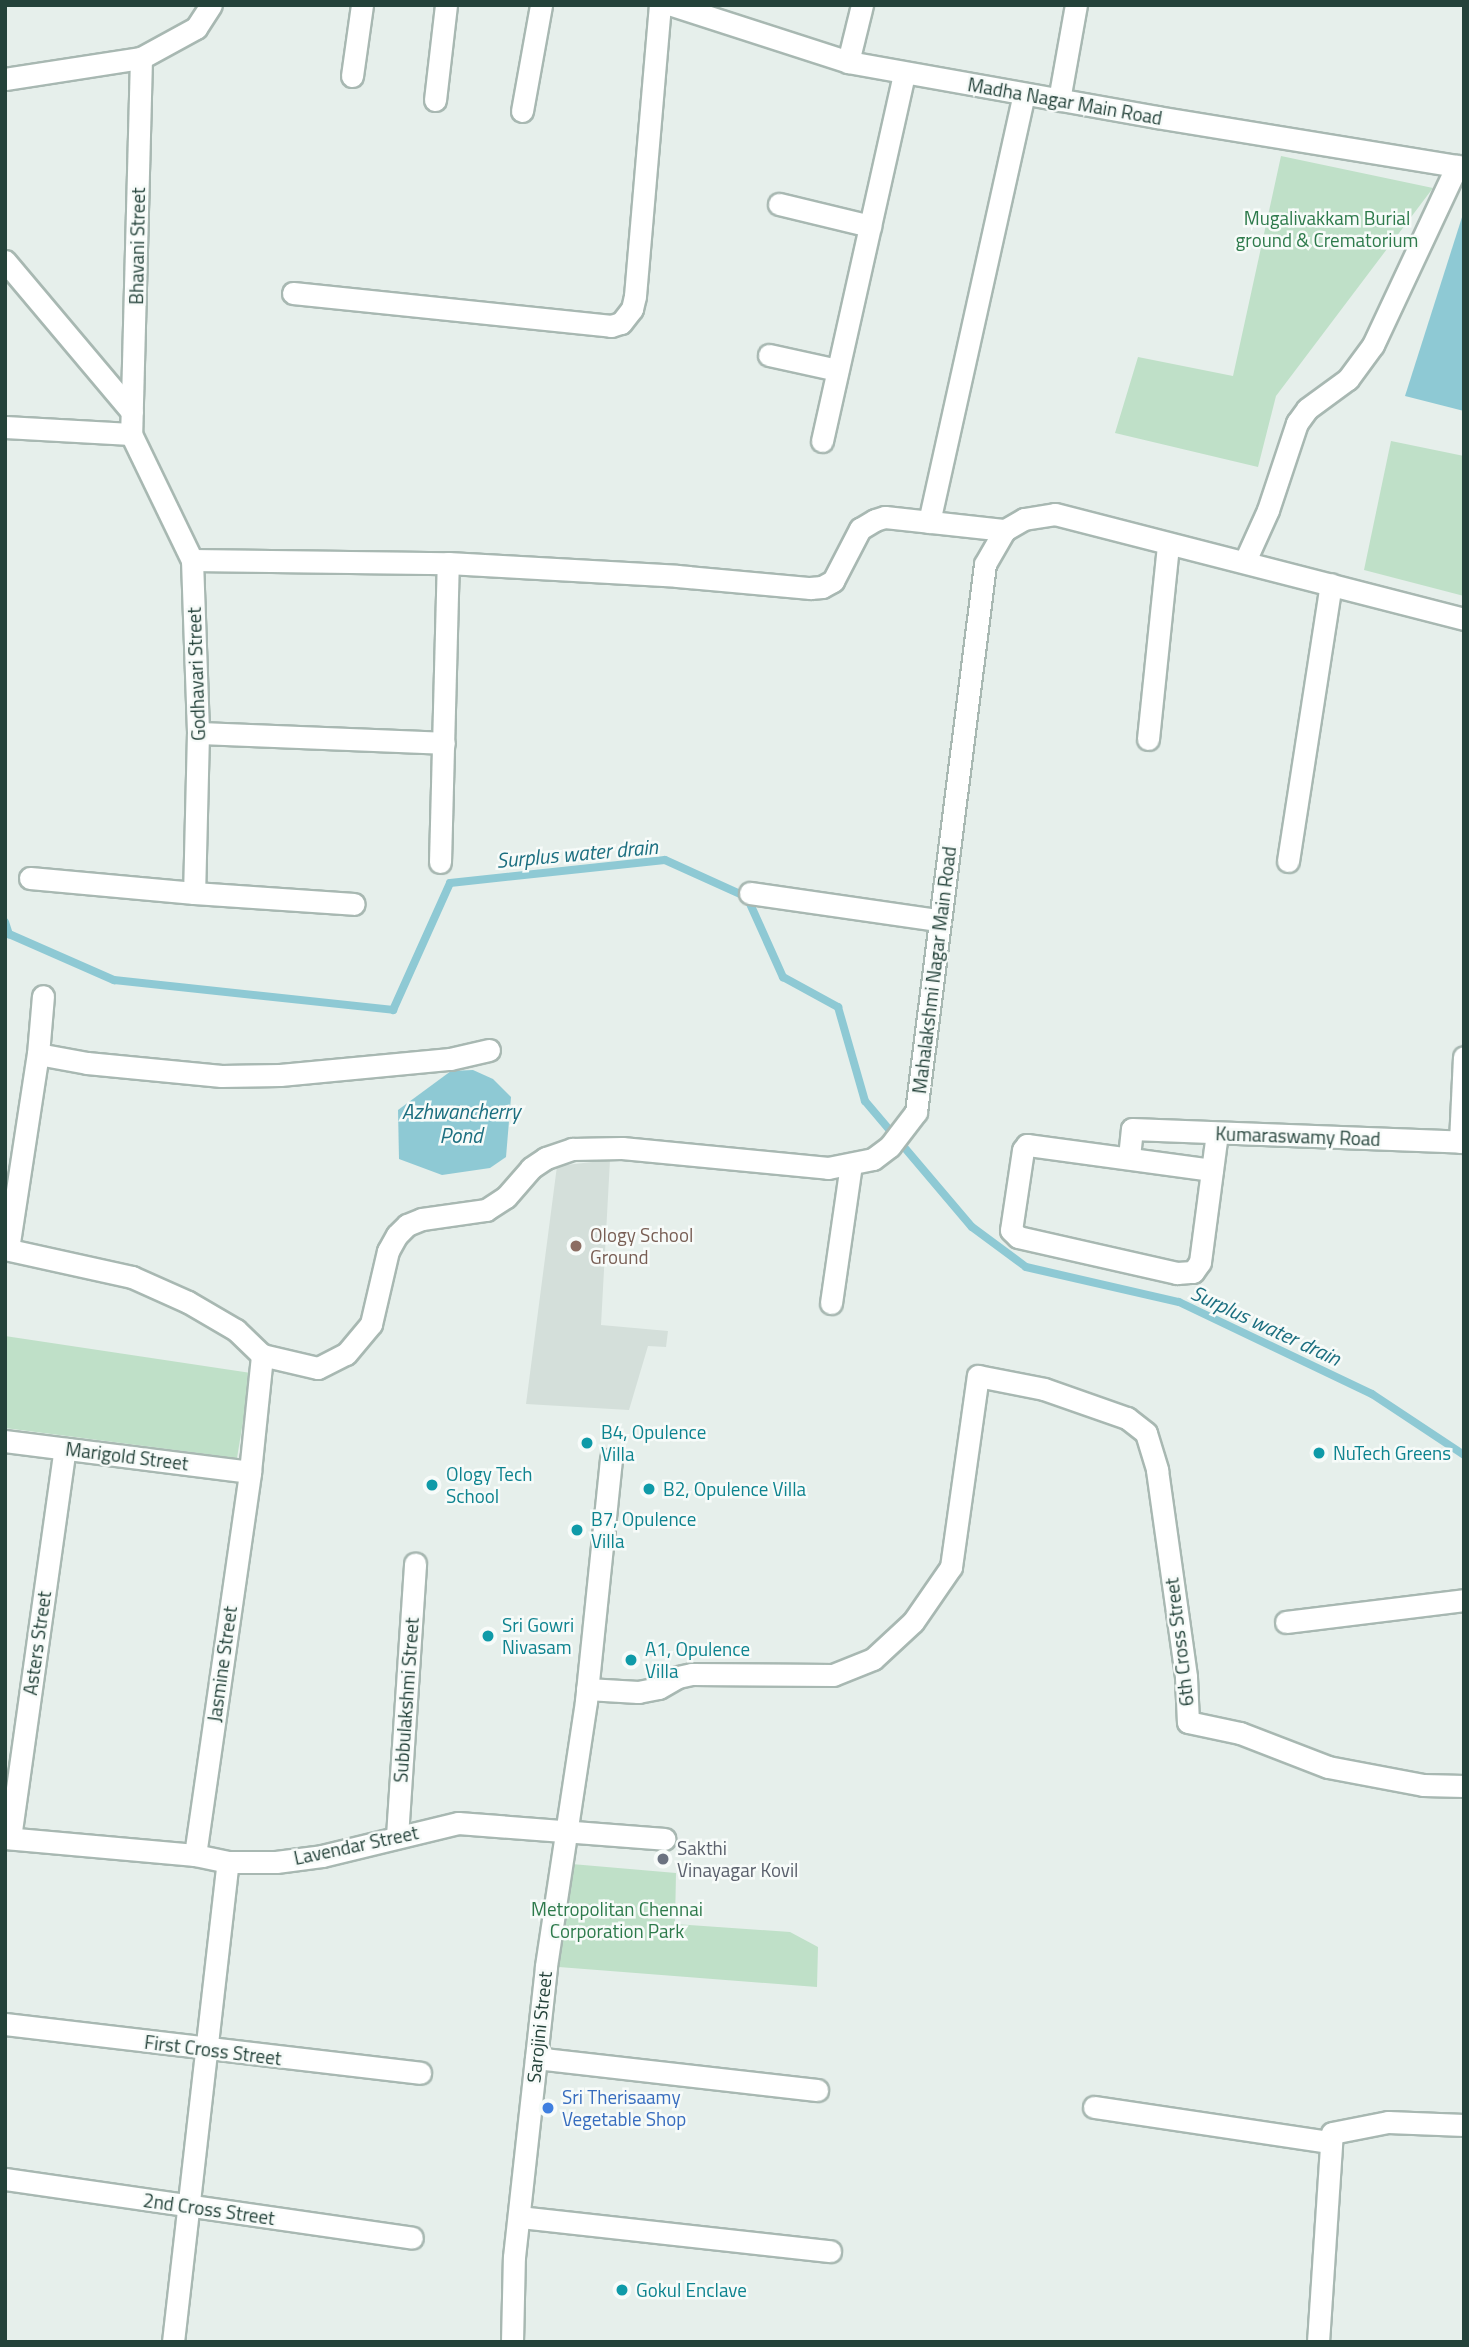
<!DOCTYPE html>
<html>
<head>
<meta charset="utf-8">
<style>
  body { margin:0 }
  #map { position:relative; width:1469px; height:2347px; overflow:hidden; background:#e6efeb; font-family:"Titillium Web",sans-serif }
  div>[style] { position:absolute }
  .built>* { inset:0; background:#d4dfda }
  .green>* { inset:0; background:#bfe0c8 }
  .water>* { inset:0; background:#8ec9d4 }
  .stream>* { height:8px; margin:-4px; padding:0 4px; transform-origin:4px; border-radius:4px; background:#8ec9d4 }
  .roads { filter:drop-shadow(2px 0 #a8b8b2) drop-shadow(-2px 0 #a8b8b2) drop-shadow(0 2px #a8b8b2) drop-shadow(0 -2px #a8b8b2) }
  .minor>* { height:21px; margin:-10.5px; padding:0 10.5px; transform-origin:10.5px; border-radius:10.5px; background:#fff }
  .dots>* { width:19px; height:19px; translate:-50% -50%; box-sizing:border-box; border:4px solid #f7fbf9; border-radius:50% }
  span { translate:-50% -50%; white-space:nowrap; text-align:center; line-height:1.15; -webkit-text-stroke:5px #f7fbf9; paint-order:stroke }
  .street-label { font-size:19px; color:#24423a }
  .park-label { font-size:19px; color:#2d7a4b }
  .education-label { font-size:19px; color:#785e54 }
  .left { translate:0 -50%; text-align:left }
  .culture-label { font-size:19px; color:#0d838f }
  .worship-label { font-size:19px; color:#5b616d }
  .shop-label { font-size:19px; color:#366cbe }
  .water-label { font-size:21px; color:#1c6f80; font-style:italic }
  .frame { position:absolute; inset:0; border:7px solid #24423a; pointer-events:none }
</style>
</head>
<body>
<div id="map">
  <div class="built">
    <div style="clip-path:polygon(610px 1160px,601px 1325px,668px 1331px,666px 1347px,648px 1346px,629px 1410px,526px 1404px,557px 1166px)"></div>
  </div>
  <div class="green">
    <div style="clip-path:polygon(1281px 156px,1433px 188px,1276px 396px,1258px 467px,1115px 433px,1138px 357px,1233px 376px)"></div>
    <div style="clip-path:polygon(1391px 441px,1464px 456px,1464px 596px,1364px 570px)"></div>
    <div style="clip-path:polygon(5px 1336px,251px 1373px,237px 1458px,5px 1428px)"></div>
    <div style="clip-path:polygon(560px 1863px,676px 1873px,675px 1924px,790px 1932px,818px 1947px,817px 1987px,546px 1966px)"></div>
  </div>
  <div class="water">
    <div style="clip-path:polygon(1463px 214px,1464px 214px,1464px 411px,1405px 396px)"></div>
    <div style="clip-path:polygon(473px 1070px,493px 1079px,511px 1097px,506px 1157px,490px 1168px,442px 1175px,399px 1159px,398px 1110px,451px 1071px)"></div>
  </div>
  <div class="stream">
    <div style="left:5px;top:922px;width:13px;rotate:72deg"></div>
    <div style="left:9px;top:934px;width:115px;rotate:23.7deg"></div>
    <div style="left:114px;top:980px;width:281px;rotate:6.1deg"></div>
    <div style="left:393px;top:1010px;width:139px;rotate:-65.8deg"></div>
    <div style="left:450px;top:883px;width:216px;rotate:-6.1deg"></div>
    <div style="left:665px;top:860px;width:90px;rotate:24.3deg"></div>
    <div style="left:747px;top:897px;width:88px;rotate:65.8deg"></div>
    <div style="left:783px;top:977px;width:63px;rotate:28.6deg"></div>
    <div style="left:838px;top:1007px;width:98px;rotate:74deg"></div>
    <div style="left:865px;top:1101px;width:165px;rotate:49.7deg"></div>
    <div style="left:972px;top:1227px;width:67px;rotate:36.5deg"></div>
    <div style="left:1026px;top:1267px;width:157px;rotate:12.9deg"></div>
    <div style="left:1179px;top:1302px;width:214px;rotate:25.5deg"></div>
    <div style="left:1372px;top:1394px;width:110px;rotate:33.5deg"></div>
  </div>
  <div class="roads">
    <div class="minor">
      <div style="left:672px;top:5px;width:185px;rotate:17.9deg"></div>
      <div style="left:848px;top:62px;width:314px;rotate:10.1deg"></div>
      <div style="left:1157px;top:117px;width:311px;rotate:9.3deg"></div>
      <div style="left:141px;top:58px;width:376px;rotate:91.5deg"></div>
      <div style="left:131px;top:434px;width:140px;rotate:64.2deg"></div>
      <div style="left:192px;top:560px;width:173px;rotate:88deg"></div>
      <div style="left:198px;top:733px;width:160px;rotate:91.4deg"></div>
      <div style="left:194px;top:893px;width:160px;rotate:3.9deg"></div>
      <div style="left:848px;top:62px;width:59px;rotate:-76.2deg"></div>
      <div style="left:352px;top:76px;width:72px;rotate:-82deg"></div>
      <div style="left:5px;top:79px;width:138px;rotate:-8.8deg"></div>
      <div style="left:141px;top:58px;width:63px;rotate:-28.6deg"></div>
      <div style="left:196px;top:28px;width:27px;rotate:-57deg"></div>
      <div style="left:435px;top:100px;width:96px;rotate:-83.4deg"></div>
      <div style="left:1059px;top:100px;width:97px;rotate:-79.9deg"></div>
      <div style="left:522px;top:111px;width:108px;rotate:-79.8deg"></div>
      <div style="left:779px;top:204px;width:94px;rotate:13.6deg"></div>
      <div style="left:5px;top:261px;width:197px;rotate:49.9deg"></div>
      <div style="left:293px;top:293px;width:320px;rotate:5.9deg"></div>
      <div style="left:611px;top:326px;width:10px;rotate:-17deg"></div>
      <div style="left:621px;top:323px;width:18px;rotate:-52deg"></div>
      <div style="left:632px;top:309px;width:13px;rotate:-77deg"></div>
      <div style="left:635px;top:296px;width:292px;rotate:-85.1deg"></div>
      <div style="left:769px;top:355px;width:70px;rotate:12.4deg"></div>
      <div style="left:5px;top:427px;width:126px;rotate:3.2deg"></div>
      <div style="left:822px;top:441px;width:377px;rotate:-77.4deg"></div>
      <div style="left:929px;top:522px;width:438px;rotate:-77.5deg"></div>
      <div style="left:192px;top:560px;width:256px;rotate:0.7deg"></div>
      <div style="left:448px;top:563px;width:229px;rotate:3.2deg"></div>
      <div style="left:677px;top:576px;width:134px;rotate:5.2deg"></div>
      <div style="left:810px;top:588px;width:12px;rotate:-5deg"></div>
      <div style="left:822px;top:587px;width:13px;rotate:-29deg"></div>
      <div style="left:833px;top:581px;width:59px;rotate:-62.6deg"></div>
      <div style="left:860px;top:529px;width:17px;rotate:-31deg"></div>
      <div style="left:875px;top:520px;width:10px;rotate:-17deg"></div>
      <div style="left:885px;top:517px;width:121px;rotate:6.2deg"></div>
      <div style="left:1245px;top:561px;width:56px;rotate:-65.7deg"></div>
      <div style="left:1268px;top:510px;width:92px;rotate:-71.6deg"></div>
      <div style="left:1297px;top:423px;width:17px;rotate:-54deg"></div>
      <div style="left:1307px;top:409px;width:51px;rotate:-36.2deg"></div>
      <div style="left:1348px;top:379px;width:42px;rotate:-53.7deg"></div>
      <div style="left:1373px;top:345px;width:198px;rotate:-64.9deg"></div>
      <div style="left:198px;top:733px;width:246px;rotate:2.3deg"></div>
      <div style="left:1148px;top:739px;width:195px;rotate:-84.1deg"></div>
      <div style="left:1288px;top:861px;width:280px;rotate:-81.2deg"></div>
      <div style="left:440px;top:862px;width:299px;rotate:-88.5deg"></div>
      <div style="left:30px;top:878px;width:165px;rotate:5.2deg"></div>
      <div style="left:750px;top:893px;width:190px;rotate:8.2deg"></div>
      <div style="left:38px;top:1054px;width:50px;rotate:10.4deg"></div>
      <div style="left:87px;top:1063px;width:135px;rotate:5.5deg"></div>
      <div style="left:221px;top:1076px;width:59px;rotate:-1deg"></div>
      <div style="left:280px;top:1075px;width:171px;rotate:-5.4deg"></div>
      <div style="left:450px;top:1059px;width:40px;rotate:-13deg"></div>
      <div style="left:1460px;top:1142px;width:85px;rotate:-87.3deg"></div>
      <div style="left:1129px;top:1157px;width:28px;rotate:-84deg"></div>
      <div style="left:1132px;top:1129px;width:332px;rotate:2.2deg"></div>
      <div style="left:1212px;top:1170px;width:187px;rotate:-172.3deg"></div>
      <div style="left:1027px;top:1145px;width:6px;rotate:129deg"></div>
      <div style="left:1023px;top:1150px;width:81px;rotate:98.5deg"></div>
      <div style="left:1011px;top:1230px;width:10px;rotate:45deg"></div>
      <div style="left:1018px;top:1237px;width:163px;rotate:12.8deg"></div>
      <div style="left:1177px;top:1273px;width:16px;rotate:-4deg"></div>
      <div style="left:1193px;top:1272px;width:12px;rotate:-55deg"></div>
      <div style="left:1200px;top:1262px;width:130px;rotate:-82.5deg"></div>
      <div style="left:5px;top:1249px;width:130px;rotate:12.4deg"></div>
      <div style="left:132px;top:1277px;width:61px;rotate:24.1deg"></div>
      <div style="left:188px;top:1302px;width:56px;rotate:30.3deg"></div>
      <div style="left:236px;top:1330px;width:36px;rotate:44deg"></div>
      <div style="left:262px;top:1355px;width:57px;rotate:13.1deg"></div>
      <div style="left:318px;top:1368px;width:31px;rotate:-27deg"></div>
      <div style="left:346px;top:1354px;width:39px;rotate:-50deg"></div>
      <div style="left:371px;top:1324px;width:75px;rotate:-76.9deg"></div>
      <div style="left:388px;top:1251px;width:18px;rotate:-61deg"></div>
      <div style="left:397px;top:1235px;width:14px;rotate:-45deg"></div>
      <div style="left:407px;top:1225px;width:16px;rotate:-22deg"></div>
      <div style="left:422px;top:1219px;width:65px;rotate:-8deg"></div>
      <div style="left:486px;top:1210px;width:24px;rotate:-33deg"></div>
      <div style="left:506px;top:1197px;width:38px;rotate:-49deg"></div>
      <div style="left:531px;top:1168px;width:18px;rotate:-34deg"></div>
      <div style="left:546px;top:1158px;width:28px;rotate:-19deg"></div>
      <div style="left:572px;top:1149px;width:50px;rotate:-1.1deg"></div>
      <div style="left:622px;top:1148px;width:207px;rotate:5.5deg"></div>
      <div style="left:828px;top:1168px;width:46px;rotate:-11.3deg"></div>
      <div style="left:873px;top:1159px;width:21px;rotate:-37deg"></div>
      <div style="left:890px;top:1146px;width:43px;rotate:-52.6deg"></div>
      <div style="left:916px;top:1112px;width:552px;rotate:-82.82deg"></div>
      <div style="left:985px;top:564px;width:39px;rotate:-60deg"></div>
      <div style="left:1005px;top:530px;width:22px;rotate:-30deg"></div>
      <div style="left:1024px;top:519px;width:31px;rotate:-9deg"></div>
      <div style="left:1055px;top:514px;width:422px;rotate:14.4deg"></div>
      <div style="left:8px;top:1249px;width:197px;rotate:-81.3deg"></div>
      <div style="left:38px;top:1054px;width:58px;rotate:-85.1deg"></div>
      <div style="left:831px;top:1303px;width:139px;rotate:-81.8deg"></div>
      <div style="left:5px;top:1441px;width:247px;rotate:7.2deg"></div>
      <div style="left:1286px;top:1622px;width:179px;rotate:-7deg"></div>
      <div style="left:587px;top:1689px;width:51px;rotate:3.4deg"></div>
      <div style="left:638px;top:1692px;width:21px;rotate:-11deg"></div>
      <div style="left:659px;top:1688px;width:22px;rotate:-30deg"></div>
      <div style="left:678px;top:1677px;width:14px;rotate:-12deg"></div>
      <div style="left:692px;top:1674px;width:141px;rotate:0.4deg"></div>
      <div style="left:833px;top:1675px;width:43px;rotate:-21.8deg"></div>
      <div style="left:873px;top:1659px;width:54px;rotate:-42.8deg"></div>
      <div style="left:913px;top:1622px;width:67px;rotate:-55.4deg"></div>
      <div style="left:951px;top:1567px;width:193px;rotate:-82deg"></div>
      <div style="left:978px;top:1376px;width:67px;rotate:11.1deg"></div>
      <div style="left:1044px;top:1389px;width:88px;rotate:19.3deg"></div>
      <div style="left:1127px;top:1418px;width:24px;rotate:38deg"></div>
      <div style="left:1146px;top:1433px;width:39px;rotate:73deg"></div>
      <div style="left:1157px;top:1470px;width:209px;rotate:82deg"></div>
      <div style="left:1186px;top:1677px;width:45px;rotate:87.5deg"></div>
      <div style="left:1188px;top:1722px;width:53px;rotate:11.9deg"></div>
      <div style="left:1240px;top:1733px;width:94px;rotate:21.1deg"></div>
      <div style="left:1328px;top:1767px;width:97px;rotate:10.7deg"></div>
      <div style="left:1423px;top:1785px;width:41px;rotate:1.4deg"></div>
      <div style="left:397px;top:1836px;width:273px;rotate:-86.2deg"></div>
      <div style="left:5px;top:1838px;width:191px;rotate:5.1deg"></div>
      <div style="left:195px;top:1855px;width:34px;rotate:12deg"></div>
      <div style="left:228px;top:1862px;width:48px"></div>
      <div style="left:276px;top:1862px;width:46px;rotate:-7.4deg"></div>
      <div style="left:322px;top:1856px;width:140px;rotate:-13.6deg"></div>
      <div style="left:458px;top:1823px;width:207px;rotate:4.4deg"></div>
      <div style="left:10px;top:1838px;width:393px;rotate:-82deg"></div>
      <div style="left:195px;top:1855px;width:387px;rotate:-81.8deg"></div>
      <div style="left:250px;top:1472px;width:118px;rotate:-84.1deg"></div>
      <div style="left:5px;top:2024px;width:418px;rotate:6.7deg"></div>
      <div style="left:536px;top:2058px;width:283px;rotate:6.5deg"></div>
      <div style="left:1094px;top:2107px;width:238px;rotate:8.5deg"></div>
      <div style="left:5px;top:2179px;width:411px;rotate:8.2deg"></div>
      <div style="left:520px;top:2217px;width:312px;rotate:6.3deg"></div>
      <div style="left:173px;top:2342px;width:483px;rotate:-83.5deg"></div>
      <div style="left:512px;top:2342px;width:85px;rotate:-88.7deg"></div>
      <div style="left:514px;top:2257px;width:293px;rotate:-83.7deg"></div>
      <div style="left:546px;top:1966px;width:268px;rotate:-81.4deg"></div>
      <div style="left:586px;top:1701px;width:243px;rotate:-84.1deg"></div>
      <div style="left:1318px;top:2342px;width:209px;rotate:-86.2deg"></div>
      <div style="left:1332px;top:2133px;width:57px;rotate:-11.1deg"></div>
      <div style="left:1388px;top:2122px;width:76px;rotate:2.3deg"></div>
    </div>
  </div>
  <div class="dots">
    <div style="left:576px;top:1246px;background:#8d6e63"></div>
    <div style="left:587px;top:1443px;background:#0f9aa8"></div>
    <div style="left:1319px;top:1453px;background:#0f9aa8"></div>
    <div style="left:432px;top:1485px;background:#0f9aa8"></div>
    <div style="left:649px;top:1489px;background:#0f9aa8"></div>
    <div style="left:577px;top:1530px;background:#0f9aa8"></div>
    <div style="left:488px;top:1636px;background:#0f9aa8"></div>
    <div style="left:631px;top:1660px;background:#0f9aa8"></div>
    <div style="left:663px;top:1859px;background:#6b7280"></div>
    <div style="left:548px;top:2108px;background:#3f7fe0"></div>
    <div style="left:622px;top:2290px;background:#0f9aa8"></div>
  </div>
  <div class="street-label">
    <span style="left:1065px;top:101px;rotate:10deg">Madha Nagar Main Road</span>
    <span style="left:137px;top:246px;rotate:-89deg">Bhavani Street</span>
    <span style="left:196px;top:674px;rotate:-92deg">Godhavari Street</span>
    <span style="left:934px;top:970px;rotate:-83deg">Mahalakshmi Nagar Main Road</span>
    <span style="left:1298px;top:1136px;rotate:2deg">Kumaraswamy Road</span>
    <span style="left:127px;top:1456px;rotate:7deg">Marigold Street</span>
    <span style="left:1179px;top:1642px;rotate:-97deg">6th Cross Street</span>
    <span style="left:37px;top:1643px;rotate:-82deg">Asters Street</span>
    <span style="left:222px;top:1664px;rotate:-82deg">Jasmine Street</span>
    <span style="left:406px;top:1700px;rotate:-86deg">Subbulakshmi Street</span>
    <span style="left:356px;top:1845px;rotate:-12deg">Lavendar Street</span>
    <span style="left:539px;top:2027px;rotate:-84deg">Sarojini Street</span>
    <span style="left:213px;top:2050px;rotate:7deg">First Cross Street</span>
    <span style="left:209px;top:2209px;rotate:8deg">2nd Cross Street</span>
  </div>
  <div class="park-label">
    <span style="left:1327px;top:229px">Mugalivakkam Burial<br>ground &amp; Crematorium</span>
    <span style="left:617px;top:1920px">Metropolitan Chennai<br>Corporation Park</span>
  </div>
  <div class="education-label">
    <span class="left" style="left:590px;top:1246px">Ology School<br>Ground</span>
  </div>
  <div class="culture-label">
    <span class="left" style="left:601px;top:1443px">B4, Opulence<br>Villa</span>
    <span class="left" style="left:1333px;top:1453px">NuTech Greens</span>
    <span class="left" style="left:446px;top:1485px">Ology Tech<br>School</span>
    <span class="left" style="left:663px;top:1489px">B2, Opulence Villa</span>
    <span class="left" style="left:591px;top:1530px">B7, Opulence<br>Villa</span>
    <span class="left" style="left:502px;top:1636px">Sri Gowri<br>Nivasam</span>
    <span class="left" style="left:645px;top:1660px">A1, Opulence<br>Villa</span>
    <span class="left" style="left:636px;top:2290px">Gokul Enclave</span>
  </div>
  <div class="worship-label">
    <span class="left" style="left:677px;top:1859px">Sakthi<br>Vinayagar Kovil</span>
  </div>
  <div class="shop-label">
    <span class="left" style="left:562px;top:2108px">Sri Therisaamy<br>Vegetable Shop</span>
  </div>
  <div class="water-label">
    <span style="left:577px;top:853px;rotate:-5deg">Surplus water drain</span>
    <span style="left:461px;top:1123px">Azhwancherry<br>Pond</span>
    <span style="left:1266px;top:1325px;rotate:25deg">Surplus water drain</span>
  </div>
  <div class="frame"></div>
</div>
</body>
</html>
